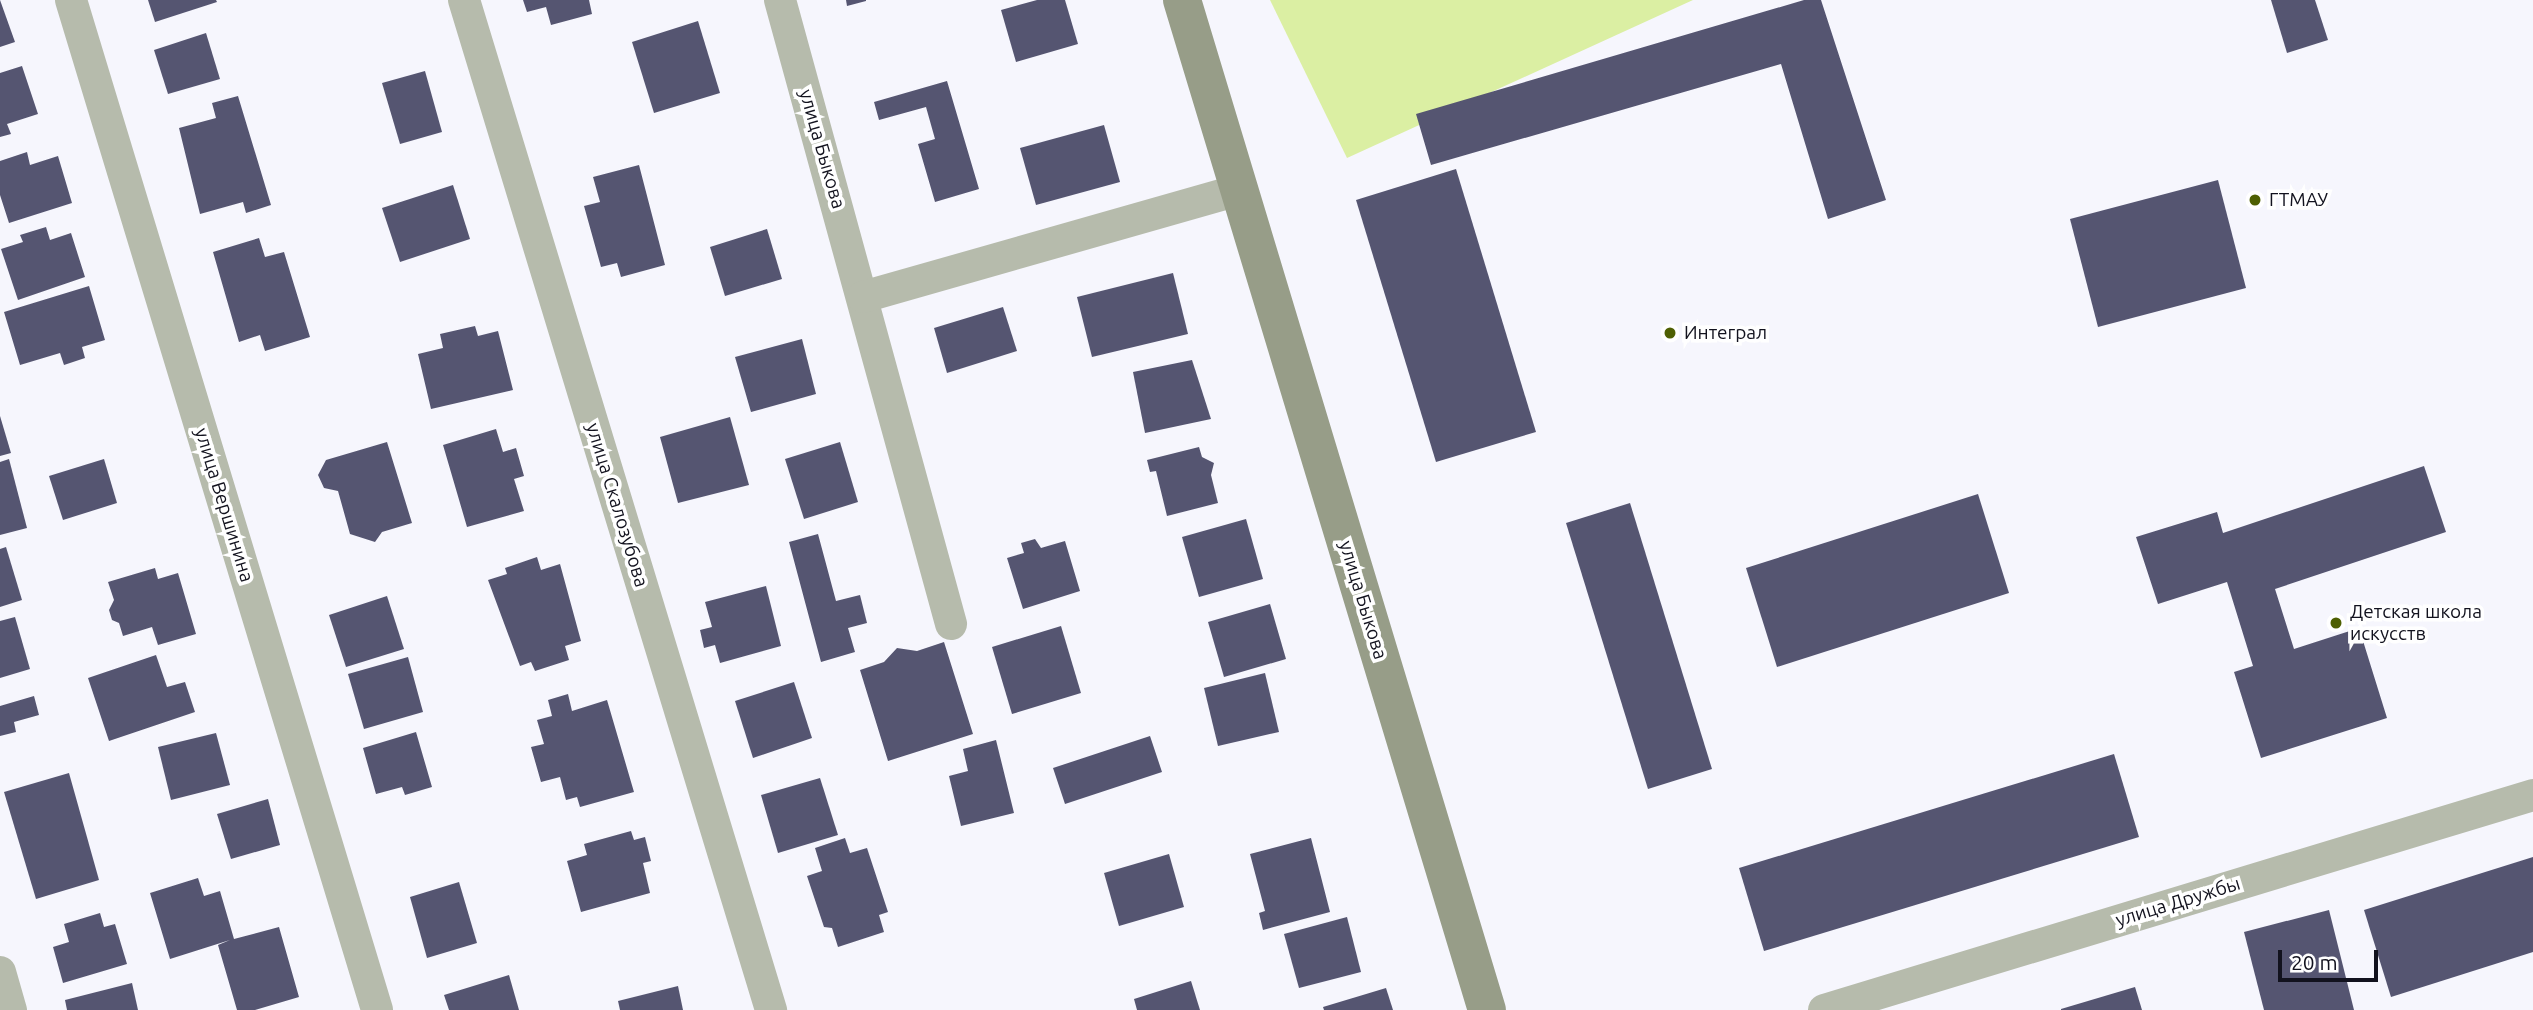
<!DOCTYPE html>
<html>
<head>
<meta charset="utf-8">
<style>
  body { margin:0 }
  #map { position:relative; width:2533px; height:1010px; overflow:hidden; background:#f6f6fd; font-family:Ubuntu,sans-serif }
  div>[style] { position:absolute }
  .green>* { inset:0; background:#dbefa3 }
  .building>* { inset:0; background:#555571 }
  .street>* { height:32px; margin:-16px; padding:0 16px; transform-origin:16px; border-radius:16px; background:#b6bbac }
  .secondary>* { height:38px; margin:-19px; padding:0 19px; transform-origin:19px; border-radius:19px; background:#979d88 }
  .dots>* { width:19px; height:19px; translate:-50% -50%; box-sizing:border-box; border:4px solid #fff; border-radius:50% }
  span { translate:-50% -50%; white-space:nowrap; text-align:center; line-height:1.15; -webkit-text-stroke:7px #fff; paint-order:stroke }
  .street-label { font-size:19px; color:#12121e }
  .poi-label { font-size:19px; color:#12121e }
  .left { translate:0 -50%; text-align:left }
  .scale { position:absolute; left:2278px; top:950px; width:100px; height:32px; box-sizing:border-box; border:4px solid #12121e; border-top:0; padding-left:9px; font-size:21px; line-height:24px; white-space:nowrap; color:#12121e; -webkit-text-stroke:5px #fff; paint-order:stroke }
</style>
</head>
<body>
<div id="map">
  <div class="green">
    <div style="clip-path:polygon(1270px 0,1693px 0,1347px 158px)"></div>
  </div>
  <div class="building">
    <div style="clip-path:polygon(0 0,15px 42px,0 47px)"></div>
    <div style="clip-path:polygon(148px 0,216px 0,217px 2px,155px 22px)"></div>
    <div style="clip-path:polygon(523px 0,589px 0,592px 14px,551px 25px,546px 7px,527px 12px)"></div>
    <div style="clip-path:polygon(846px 0,866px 0,866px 1px,847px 6px)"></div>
    <div style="clip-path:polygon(1037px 0,1065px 0,1078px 44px,1016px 62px,1001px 10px)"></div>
    <div style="clip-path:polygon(1804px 0,1821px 0,1886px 200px,1828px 219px,1781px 64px,1431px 165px,1416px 114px)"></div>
    <div style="clip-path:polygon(2271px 0,2315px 0,2328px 40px,2287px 53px)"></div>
    <div style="clip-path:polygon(698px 21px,720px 93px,654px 113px,632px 42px)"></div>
    <div style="clip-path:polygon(206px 33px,220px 79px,168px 94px,154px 50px)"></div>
    <div style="clip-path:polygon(22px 66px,38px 114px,7px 124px,11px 134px,0 137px,0 73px)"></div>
    <div style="clip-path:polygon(425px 71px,442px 132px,400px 144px,382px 83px)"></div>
    <div style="clip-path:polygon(947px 81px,979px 189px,935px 202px,918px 144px,935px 139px,926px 107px,879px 120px,874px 102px)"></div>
    <div style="clip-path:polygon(238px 96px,271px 205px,246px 213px,243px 202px,200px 214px,179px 128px,216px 118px,212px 103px)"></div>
    <div style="clip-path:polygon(1104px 125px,1120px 182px,1036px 205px,1020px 148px)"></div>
    <div style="clip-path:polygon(27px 152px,30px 165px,58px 156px,72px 203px,9px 223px,0 195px,0 161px)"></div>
    <div style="clip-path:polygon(639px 165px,665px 265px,621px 277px,617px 263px,601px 267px,584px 206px,600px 202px,593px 177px)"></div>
    <div style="clip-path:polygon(1456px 169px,1536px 432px,1436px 462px,1356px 200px)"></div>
    <div style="clip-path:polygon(2218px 180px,2246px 288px,2098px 327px,2070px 219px)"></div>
    <div style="clip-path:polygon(453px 185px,470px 239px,400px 262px,382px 208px)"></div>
    <div style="clip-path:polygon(46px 227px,50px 240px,71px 233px,85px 277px,18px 300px,1px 249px,23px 242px,20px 235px)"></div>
    <div style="clip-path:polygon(767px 229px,782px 279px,725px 296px,710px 247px)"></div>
    <div style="clip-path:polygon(259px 238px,265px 257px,284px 252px,310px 337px,265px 351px,260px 335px,239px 342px,213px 252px)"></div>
    <div style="clip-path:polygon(1173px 273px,1188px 334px,1092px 357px,1077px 297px)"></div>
    <div style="clip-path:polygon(89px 286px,105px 340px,82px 347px,85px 358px,64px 365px,60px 353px,20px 365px,4px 312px)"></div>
    <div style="clip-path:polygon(1003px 307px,1017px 351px,947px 373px,934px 328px)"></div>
    <div style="clip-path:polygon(475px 326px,478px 336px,498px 331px,513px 390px,431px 409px,418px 354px,443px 348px,440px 334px)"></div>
    <div style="clip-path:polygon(802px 339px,816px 394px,751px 412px,735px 357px)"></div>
    <div style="clip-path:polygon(1192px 360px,1211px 419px,1145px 433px,1133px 372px)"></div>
    <div style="clip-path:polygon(0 416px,11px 453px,0 456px)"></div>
    <div style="clip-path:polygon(730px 417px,749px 485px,678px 503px,660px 437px)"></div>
    <div style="clip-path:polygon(496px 429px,503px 452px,516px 448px,524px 476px,514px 479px,524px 511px,467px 527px,443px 445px)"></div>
    <div style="clip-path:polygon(387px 442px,412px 523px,382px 532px,375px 542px,350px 534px,338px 491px,324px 488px,318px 475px,326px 460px)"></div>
    <div style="clip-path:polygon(840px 442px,858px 502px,804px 519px,785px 459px)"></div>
    <div style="clip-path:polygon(1199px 447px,1202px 457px,1214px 463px,1211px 475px,1218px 503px,1167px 516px,1156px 471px,1150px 472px,1147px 460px)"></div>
    <div style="clip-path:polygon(9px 459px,27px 528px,0 535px,0 462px)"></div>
    <div style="clip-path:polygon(104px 459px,117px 503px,63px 520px,49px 476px)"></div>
    <div style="clip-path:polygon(2424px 466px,2446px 532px,2275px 589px,2294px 649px,2359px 628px,2387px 718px,2261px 758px,2234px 672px,2253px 666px,2227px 582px,2158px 604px,2136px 537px,2217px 512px,2223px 533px)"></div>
    <div style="clip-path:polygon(1978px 494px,2009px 593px,1777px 667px,1746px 568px)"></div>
    <div style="clip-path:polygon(1630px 503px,1712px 769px,1648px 789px,1566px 523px)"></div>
    <div style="clip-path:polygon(1246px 519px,1263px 579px,1199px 597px,1182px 537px)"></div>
    <div style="clip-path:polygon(818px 534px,836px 601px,860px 595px,867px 623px,848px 628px,855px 652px,821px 662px,789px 542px)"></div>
    <div style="clip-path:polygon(1035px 539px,1041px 548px,1065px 541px,1080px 591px,1023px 609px,1007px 558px,1024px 553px,1021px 543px)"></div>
    <div style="clip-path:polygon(6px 547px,22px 600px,0 607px,0 549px)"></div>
    <div style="clip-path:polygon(537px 557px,541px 570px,560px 564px,581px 641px,565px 646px,569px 660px,535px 671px,531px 662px,520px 666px,488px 580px,507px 574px,505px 568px)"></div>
    <div style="clip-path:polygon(155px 568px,158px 579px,178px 573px,196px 634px,158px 645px,152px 627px,123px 636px,119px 623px,112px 620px,109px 610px,114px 600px,108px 582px)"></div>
    <div style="clip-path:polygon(766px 586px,781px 646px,720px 663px,715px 645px,704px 648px,700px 630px,712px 627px,705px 602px)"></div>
    <div style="clip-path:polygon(387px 596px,404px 649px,346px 667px,329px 615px)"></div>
    <div style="clip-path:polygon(1270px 604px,1286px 659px,1224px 677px,1208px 622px)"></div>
    <div style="clip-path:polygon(15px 617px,30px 669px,0 678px,0 621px)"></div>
    <div style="clip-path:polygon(1061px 626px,1081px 693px,1012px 714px,992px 647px)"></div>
    <div style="clip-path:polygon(944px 642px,973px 734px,888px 761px,860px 670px,884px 662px,897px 648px,917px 651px)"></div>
    <div style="clip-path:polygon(156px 655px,167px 687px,185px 682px,195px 712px,109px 741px,88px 678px)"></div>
    <div style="clip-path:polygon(408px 657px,423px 712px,364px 729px,348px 674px)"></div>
    <div style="clip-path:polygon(1265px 673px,1279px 732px,1218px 746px,1204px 688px)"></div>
    <div style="clip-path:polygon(794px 682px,812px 738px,753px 758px,735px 701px)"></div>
    <div style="clip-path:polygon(568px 694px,572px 711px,607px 700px,634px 792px,580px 807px,577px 797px,566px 800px,560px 777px,541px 782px,531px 747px,544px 744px,537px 720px,552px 716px,548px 700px)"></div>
    <div style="clip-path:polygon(34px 696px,39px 715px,14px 722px,16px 732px,0 736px,0 706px)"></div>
    <div style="clip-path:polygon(416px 732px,432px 787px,405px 795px,402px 787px,376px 794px,363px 748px)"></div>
    <div style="clip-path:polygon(216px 733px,230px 785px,171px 800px,158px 747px)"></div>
    <div style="clip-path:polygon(1150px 736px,1162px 772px,1065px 804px,1053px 768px)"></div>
    <div style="clip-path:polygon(996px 740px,1014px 813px,961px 826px,949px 776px,968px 771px,963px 749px)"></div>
    <div style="clip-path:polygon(2114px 754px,2139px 837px,1764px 951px,1739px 868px)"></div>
    <div style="clip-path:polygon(69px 773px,99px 880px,36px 899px,4px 792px)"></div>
    <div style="clip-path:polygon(820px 778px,838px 835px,778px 853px,761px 795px)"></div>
    <div style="clip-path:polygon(268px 799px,280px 845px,231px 859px,217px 814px)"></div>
    <div style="clip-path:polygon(631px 831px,634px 840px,645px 837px,651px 861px,643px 863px,650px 893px,581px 912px,567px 861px,587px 855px,584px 844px)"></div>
    <div style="clip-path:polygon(845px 838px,850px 853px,867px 848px,888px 912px,879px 915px,884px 932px,838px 947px,832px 928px,824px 927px,807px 876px,822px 871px,815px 848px)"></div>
    <div style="clip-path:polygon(1311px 838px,1330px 912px,1263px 930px,1259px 913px,1265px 911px,1250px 854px)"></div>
    <div style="clip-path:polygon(1169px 854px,1184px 907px,1119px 926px,1104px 873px)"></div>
    <div style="clip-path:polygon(2533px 857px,2533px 952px,2391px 997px,2364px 910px)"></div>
    <div style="clip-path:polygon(198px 878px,204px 896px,220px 891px,234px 939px,279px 927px,299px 997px,255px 1010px,237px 1010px,218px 945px,230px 940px,170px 959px,150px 893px)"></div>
    <div style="clip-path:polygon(459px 882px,477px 943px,427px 958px,410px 897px)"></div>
    <div style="clip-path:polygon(2329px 910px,2354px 1010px,2264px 1010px,2244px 932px)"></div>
    <div style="clip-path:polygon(100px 913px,104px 927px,115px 924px,127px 964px,63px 983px,53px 947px,69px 942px,64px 924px)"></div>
    <div style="clip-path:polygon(1347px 917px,1361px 972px,1299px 988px,1284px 934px)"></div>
    <div style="clip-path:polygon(509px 975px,519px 1010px,449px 1010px,444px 995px)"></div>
    <div style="clip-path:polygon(1191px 981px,1200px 1010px,1137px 1010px,1134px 999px)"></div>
    <div style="clip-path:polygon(132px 983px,138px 1010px,67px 1010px,65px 1000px)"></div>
    <div style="clip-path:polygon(678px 986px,683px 1010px,620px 1010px,618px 1001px)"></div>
    <div style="clip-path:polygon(2135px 987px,2142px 1010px,2061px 1010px,2061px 1009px)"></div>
    <div style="clip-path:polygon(1386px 988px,1393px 1010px,1324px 1010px,1323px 1007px)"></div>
  </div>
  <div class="street">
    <div style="left:71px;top:0;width:1055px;rotate:73.14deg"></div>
    <div style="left:464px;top:0;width:1056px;rotate:73.09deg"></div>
    <div style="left:780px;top:0;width:647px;rotate:74.67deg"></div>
    <div style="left:863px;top:297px;width:391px;rotate:-15.9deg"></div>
    <div style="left:0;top:972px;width:40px;rotate:74deg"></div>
    <div style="left:1824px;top:1010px;width:741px;rotate:-16.87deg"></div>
  </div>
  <div class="secondary">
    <div style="left:1182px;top:0;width:1055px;rotate:73.2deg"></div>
  </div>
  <div class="dots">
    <div style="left:2255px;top:200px;background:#4e5f02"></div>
    <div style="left:1670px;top:333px;background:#4e5f02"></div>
    <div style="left:2336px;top:623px;background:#4e5f02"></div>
  </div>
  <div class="street-label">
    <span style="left:822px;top:149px;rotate:74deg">улица Быкова</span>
    <span style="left:224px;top:505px;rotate:73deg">улица Вершинина</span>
    <span style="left:617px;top:505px;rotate:73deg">улица Скалозубова</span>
    <span style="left:1363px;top:600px;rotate:73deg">улица Быкова</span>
    <span style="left:2178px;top:902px;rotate:-17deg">улица Дружбы</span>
  </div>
  <div class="poi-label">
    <span class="left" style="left:2269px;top:200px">ГТМАУ</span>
    <span class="left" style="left:1684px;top:333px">Интеграл</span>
    <span class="left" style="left:2350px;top:623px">Детская школа<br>искусств</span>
  </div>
  <div class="scale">20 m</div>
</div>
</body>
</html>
